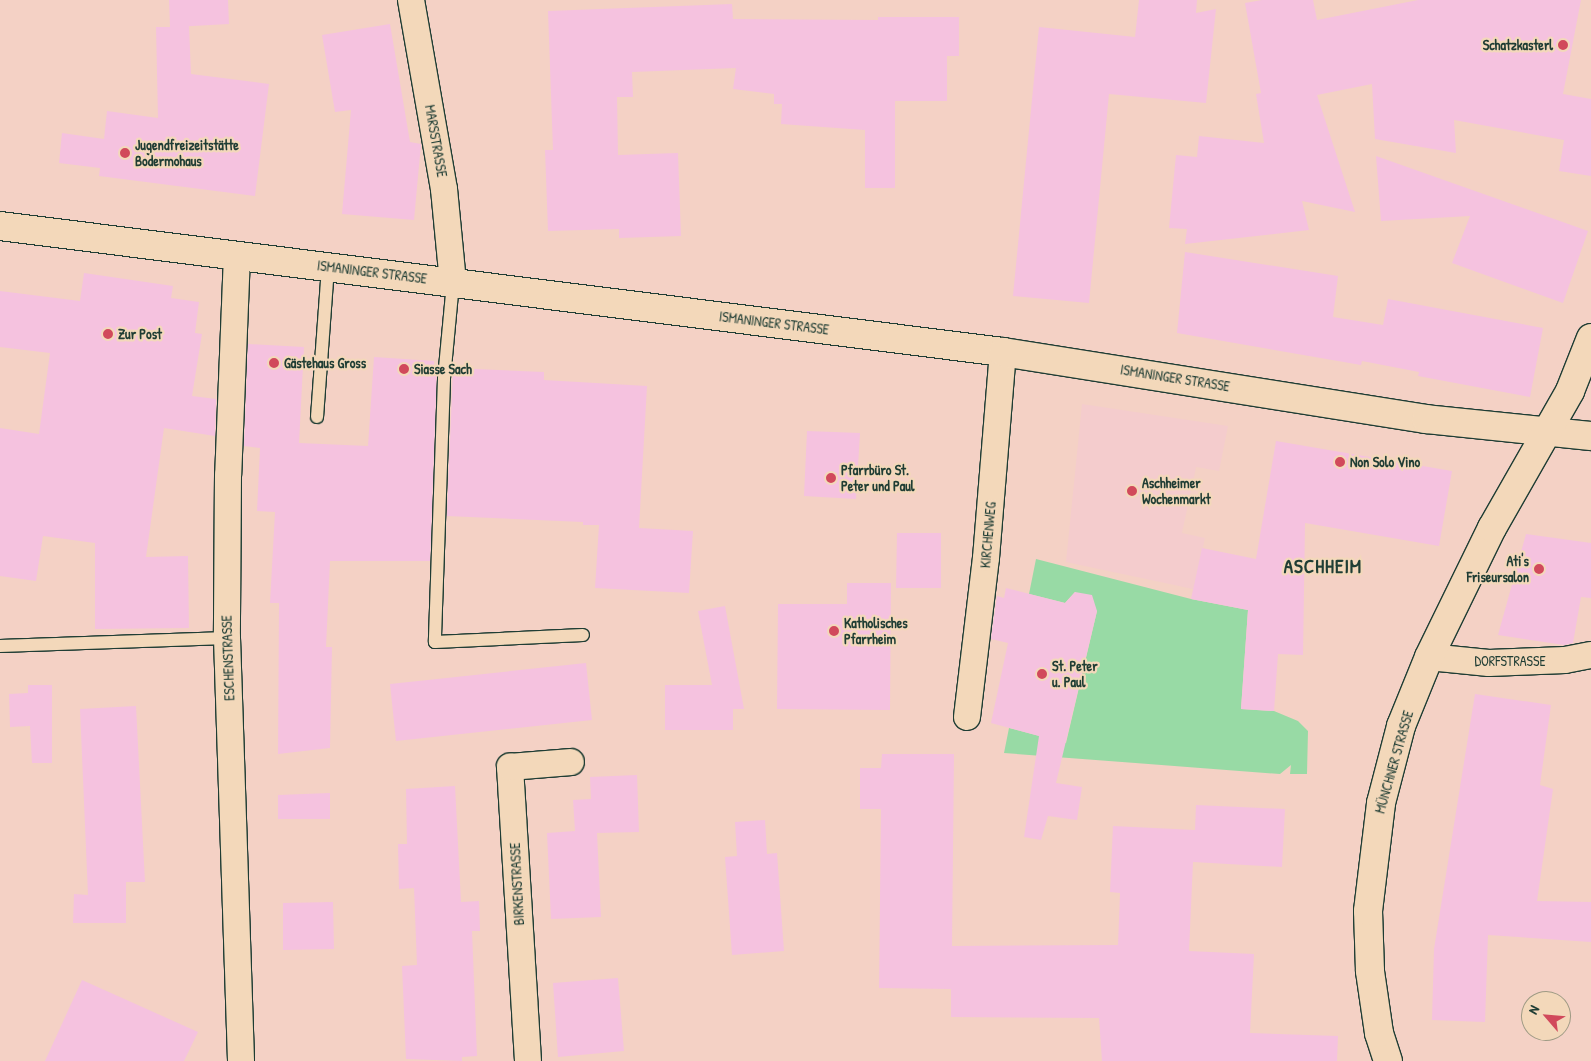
<!DOCTYPE html>
<html>
<head>
<meta charset="utf-8">
<style>
  body { margin:0 }
  #map { position:relative; width:1591px; height:1061px; overflow:hidden; background:#f4d1c5; font-family:"Patrick Hand",sans-serif }
  div>[style] { position:absolute }
  .built>* { inset:0; background:#f4cccd }
  .green>* { inset:0; background:#98daa5 }
  .building>* { inset:0; background:#f5c2df }
  .roads { filter:drop-shadow(1px 0 #1f3d34) drop-shadow(-1px 0 #1f3d34) drop-shadow(0 1px #1f3d34) drop-shadow(0 -1px #1f3d34) }
  .lane>* { height:12px; margin:-6px; padding:0 6px; transform-origin:6px; border-radius:6px; background:#f3d8ba }
  .street>* { height:26px; margin:-13px; padding:0 13px; transform-origin:13px; border-radius:13px; background:#f3d8ba }
  .secondary>* { height:28px; margin:-14px; padding:0 14px; transform-origin:14px; border-radius:14px; background:#f3d8ba }
  .dots>* { width:14px; height:14px; translate:-50% -50%; box-sizing:border-box; border:2px solid #f3d8ba; border-radius:50% }
  span { translate:-50% -50%; white-space:nowrap; text-align:center; line-height:1.15; -webkit-text-stroke:4.5px #f3d8ba; paint-order:stroke }
  .poi-label { font-size:14px; color:#1f3d34; font-weight:700 }
  .right { translate:-100% -50%; text-align:right }
  .left { translate:0 -50%; text-align:left }
  .street-label { font-size:14px; color:#1f3d34 }
  .district-label { font-size:19px; color:#1f3d34; font-weight:700; letter-spacing:1px }
  .north { position:absolute; left:1521px; top:991px; width:50px; height:50px; box-sizing:border-box; background:#f3d8ba; border:1px solid #9e9a84; border-radius:50%; rotate:297deg; font-size:14px; font-weight:700; line-height:20px; text-align:center; color:#1f3d34 }
  .north::after { content:''; display:block; margin:auto; width:18px; height:22px; background:#d1495b; clip-path:polygon(50% 0,100% 100%,50% 72%,0 100%) }
</style>
</head>
<body>
<div id="map">
  <div class="built">
    <div style="clip-path:polygon(1082px 404px,1228px 426px,1219px 471px,1196px 467px,1182px 533px,1205px 538px,1193px 589px,1066px 562px)"></div>
  </div>
  <div class="green">
    <div style="clip-path:polygon(1036px 559px,1191px 599px,1248px 610px,1241px 709px,1274px 711px,1298px 721px,1308px 731px,1307px 774px,1290px 774px,1291px 765px,1280px 774px,1004px 753px,1009px 728px,1066px 743px,1097px 611px,1075px 592px,1065px 603px,1029px 594px)"></div>
  </div>
  <div class="building">
    <div style="clip-path:polygon(169px 0,228px 0,229px 24px,174px 27px,189px 26px,191px 74px,269px 84px,255px 196px,99px 176px,100px 168px,59px 163px,62px 133px,104px 139px,107px 111px,158px 118px,156px 27px,170px 27px)"></div>
    <div style="clip-path:polygon(1139px 0,1197px 0,1196px 13px,1216px 9px,1206px 103px,1109px 94px,1089px 303px,1013px 296px,1039px 27px,1135px 37px)"></div>
    <div style="clip-path:polygon(1262px 0,1313px 0,1317px 20px,1418px 0,1581px 0,1563px 94px,1591px 99px,1591px 176px,1559px 171px,1564px 140px,1454px 120px,1456px 153px,1375px 139px,1372px 84px,1317px 95px,1355px 212px,1302px 201px,1309px 230px,1185px 244px,1187px 229px,1169px 228px,1176px 155px,1197px 157px,1199px 136px,1264px 143px,1256px 94px,1261px 93px,1245px 3px)"></div>
    <div style="clip-path:polygon(732px 4px,733px 19px,878px 20px,878px 17px,959px 17px,959px 56px,947px 56px,947px 101px,895px 101px,895px 188px,865px 188px,865px 130px,781px 124px,782px 104px,774px 104px,774px 94px,733px 89px,736px 68px,632px 72px,633px 97px,617px 97px,618px 155px,678px 153px,681px 236px,619px 238px,619px 229px,548px 231px,545px 150px,553px 150px,548px 11px)"></div>
    <div style="clip-path:polygon(390px 24px,410px 142px,421px 144px,414px 220px,342px 214px,351px 110px,335px 112px,322px 35px)"></div>
    <div style="clip-path:polygon(1376px 156px,1588px 231px,1563px 303px,1452px 263px,1470px 216px,1381px 221px)"></div>
    <div style="clip-path:polygon(1185px 252px,1338px 276px,1333px 317px,1383px 325px,1388px 299px,1543px 328px,1530px 397px,1418px 376px,1419px 372px,1362px 361px,1361px 365px,1177px 333px)"></div>
    <div style="clip-path:polygon(84px 273px,173px 286px,171px 298px,199px 302px,195px 333px,202px 334px,192px 396px,216px 399px,215px 436px,164px 428px,146px 557px,188px 556px,189px 628px,95px 629px,95px 543px,43px 536px,36px 581px,0 576px,0 428px,39px 434px,50px 353px,0 347px,0 291px,80px 301px)"></div>
    <div style="clip-path:polygon(248px 344px,304px 347px,299px 443px,368px 446px,374px 357px,434px 361px,434px 367px,437px 367px,430px 561px,330px 561px,326px 647px,332px 647px,330px 748px,278px 754px,279px 603px,270px 603px,275px 512px,257px 511px,260px 448px,244px 446px)"></div>
    <div style="clip-path:polygon(453px 368px,544px 372px,544px 380px,647px 386px,639px 528px,693px 531px,689px 593px,595px 588px,599px 525px,583px 525px,583px 522px,447px 516px)"></div>
    <div style="clip-path:polygon(807px 431px,860px 433px,856px 499px,804px 496px)"></div>
    <div style="clip-path:polygon(1276px 441px,1452px 471px,1439px 546px,1305px 523px,1303px 655px,1278px 654px,1274px 711px,1241px 709px,1248px 610px,1191px 599px,1202px 548px,1256px 559px)"></div>
    <div style="clip-path:polygon(897px 533px,941px 533px,941px 588px,896px 588px)"></div>
    <div style="clip-path:polygon(1526px 534px,1591px 543px,1591px 598px,1581px 597px,1573px 643px,1564px 645px,1498px 635px)"></div>
    <div style="clip-path:polygon(847px 583px,891px 583px,890px 710px,777px 709px,778px 604px,847px 604px)"></div>
    <div style="clip-path:polygon(1006px 588px,1065px 603px,1075px 592px,1092px 595px,1097px 611px,1056px 783px,1082px 787px,1077px 820px,1048px 816px,1041px 840px,1024px 837px,1039px 736px,991px 723px,1008px 643px,991px 639px,997px 596px,1004px 598px)"></div>
    <div style="clip-path:polygon(725px 606px,744px 709px,733px 709px,733px 730px,665px 730px,665px 685px,712px 685px,698px 611px)"></div>
    <div style="clip-path:polygon(586px 663px,592px 720px,396px 741px,390px 684px)"></div>
    <div style="clip-path:polygon(28px 685px,52px 685px,52px 763px,32px 763px,30px 726px,10px 727px,9px 694px,28px 693px)"></div>
    <div style="clip-path:polygon(1475px 694px,1551px 705px,1540px 785px,1553px 789px,1537px 901px,1591px 902px,1591px 942px,1488px 935px,1485px 1022px,1432px 1020px,1434px 949px)"></div>
    <div style="clip-path:polygon(136px 706px,145px 882px,126px 882px,126px 923px,73px 923px,74px 894px,88px 895px,80px 709px)"></div>
    <div style="clip-path:polygon(882px 754px,954px 754px,952px 946px,1118px 945px,1120px 893px,1110px 892px,1113px 826px,1195px 830px,1196px 805px,1285px 809px,1282px 867px,1193px 862px,1189px 951px,1254px 954px,1250px 1033px,1338px 1036px,1337px 1061px,1102px 1061px,1099px 1018px,951px 1017px,951px 989px,879px 988px,881px 809px,860px 809px,860px 768px,881px 768px)"></div>
    <div style="clip-path:polygon(637px 775px,639px 832px,597px 833px,601px 917px,551px 919px,547px 833px,575px 831px,573px 800px,591px 799px,590px 777px)"></div>
    <div style="clip-path:polygon(455px 786px,461px 902px,479px 901px,480px 931px,472px 931px,477px 1056px,462px 1057px,462px 1061px,406px 1059px,402px 966px,417px 965px,414px 888px,399px 889px,398px 844px,407px 844px,406px 789px)"></div>
    <div style="clip-path:polygon(330px 793px,330px 819px,278px 819px,278px 795px)"></div>
    <div style="clip-path:polygon(765px 820px,767px 854px,777px 853px,784px 951px,732px 955px,725px 857px,737px 856px,735px 822px)"></div>
    <div style="clip-path:polygon(333px 902px,334px 949px,283px 950px,283px 903px)"></div>
    <div style="clip-path:polygon(618px 978px,624px 1051px,558px 1057px,553px 983px)"></div>
    <div style="clip-path:polygon(82px 980px,198px 1032px,184px 1061px,45px 1061px)"></div>
  </div>
  <div class="roads">
    <div class="lane">
      <div style="left:453px;top:283px;width:96px;rotate:95.4deg"></div>
      <div style="left:444px;top:379px;width:263px;rotate:92deg"></div>
      <div style="left:435px;top:642px;width:148px;rotate:-2.7deg"></div>
      <div style="left:317px;top:417px;width:151px;rotate:-85.8deg"></div>
      <div style="left:0;top:646px;width:227px;rotate:-2deg"></div>
    </div>
    <div class="street">
      <div style="left:411px;top:0;width:192px;rotate:80.1deg"></div>
      <div style="left:444px;top:189px;width:94px;rotate:84.5deg"></div>
      <div style="left:237px;top:255px;width:220px;rotate:92.3deg"></div>
      <div style="left:228px;top:475px;width:163px;rotate:90.4deg"></div>
      <div style="left:227px;top:638px;width:423px;rotate:88.1deg"></div>
      <div style="left:1429px;top:657px;width:60px;rotate:5.7deg"></div>
      <div style="left:1489px;top:663px;width:76px;rotate:-2.3deg"></div>
      <div style="left:1565px;top:660px;width:26px;rotate:-11deg"></div>
      <div style="left:967px;top:717px;width:160px;rotate:-83.2deg"></div>
      <div style="left:986px;top:558px;width:207px;rotate:-85.3deg"></div>
      <div style="left:528px;top:1061px;width:295px;rotate:-93.5deg"></div>
      <div style="left:510px;top:767px;width:61px;rotate:-4.7deg"></div>
    </div>
    <div class="secondary">
      <div style="left:0;top:226px;width:1011px;rotate:7.16deg"></div>
      <div style="left:1003px;top:352px;width:428px;rotate:9deg"></div>
      <div style="left:1426px;top:419px;width:166px;rotate:5.9deg"></div>
      <div style="left:1388px;top:1061px;width:29px;rotate:-108deg"></div>
      <div style="left:1379px;top:1033px;width:63px;rotate:-98.3deg"></div>
      <div style="left:1370px;top:971px;width:60px;rotate:-91.9deg"></div>
      <div style="left:1368px;top:911px;width:109px;rotate:-83.1deg"></div>
      <div style="left:1381px;top:803px;width:80px;rotate:-75.4deg"></div>
      <div style="left:1401px;top:726px;width:74px;rotate:-67.9deg"></div>
      <div style="left:1429px;top:657px;width:144px;rotate:-64deg"></div>
      <div style="left:1492px;top:528px;width:158px;rotate:-60.3deg"></div>
      <div style="left:1570px;top:391px;width:57px;rotate:-68.4deg"></div>
    </div>
  </div>
  <div class="dots">
    <div style="left:1563px;top:45px;background:#d1495b"></div>
    <div style="left:125px;top:153px;background:#d1495b"></div>
    <div style="left:108px;top:334px;background:#d1495b"></div>
    <div style="left:274px;top:363px;background:#d1495b"></div>
    <div style="left:404px;top:369px;background:#d1495b"></div>
    <div style="left:1340px;top:462px;background:#d1495b"></div>
    <div style="left:831px;top:478px;background:#d1495b"></div>
    <div style="left:1132px;top:491px;background:#d1495b"></div>
    <div style="left:1539px;top:569px;background:#d1495b"></div>
    <div style="left:834px;top:631px;background:#d1495b"></div>
    <div style="left:1042px;top:674px;background:#d1495b"></div>
  </div>
  <div class="poi-label">
    <span class="right" style="left:1553px;top:45px">Schatzkasterl</span>
    <span class="left" style="left:135px;top:153px">Jugendfreizeitstätte<br>Bodermohaus</span>
    <span class="left" style="left:118px;top:334px">Zur Post</span>
    <span class="left" style="left:284px;top:363px">Gästehaus Gross</span>
    <span class="left" style="left:414px;top:369px">Siasse Sach</span>
    <span class="left" style="left:1350px;top:462px">Non Solo Vino</span>
    <span class="left" style="left:841px;top:478px">Pfarrbüro St.<br>Peter und Paul</span>
    <span class="left" style="left:1142px;top:491px">Aschheimer<br>Wochenmarkt</span>
    <span class="right" style="left:1529px;top:569px">Ati's<br>Friseursalon</span>
    <span class="left" style="left:844px;top:631px">Katholisches<br>Pfarrheim</span>
    <span class="left" style="left:1052px;top:674px">St. Peter<br>u. Paul</span>
  </div>
  <div class="street-label">
    <span style="left:436px;top:141px;rotate:80deg">MARSSTRASSE</span>
    <span style="left:372px;top:272px;rotate:7deg">ISMANINGER STRASSE</span>
    <span style="left:774px;top:323px;rotate:7deg">ISMANINGER STRASSE</span>
    <span style="left:1175px;top:378px;rotate:9deg">ISMANINGER STRASSE</span>
    <span style="left:988px;top:535px;rotate:-85deg">KIRCHENWEG</span>
    <span style="left:228px;top:658px;rotate:-92deg">ESCHENSTRASSE</span>
    <span style="left:1510px;top:661px">DORFSTRASSE</span>
    <span style="left:1394px;top:762px;rotate:-74deg">MÜNCHNER STRASSE</span>
    <span style="left:517px;top:884px;rotate:-93deg">BIRKENSTRASSE</span>
  </div>
  <div class="district-label">
    <span style="left:1323px;top:567px">ASCHHEIM</span>
  </div>
  <div class="north">N</div>
</div>
</body>
</html>
